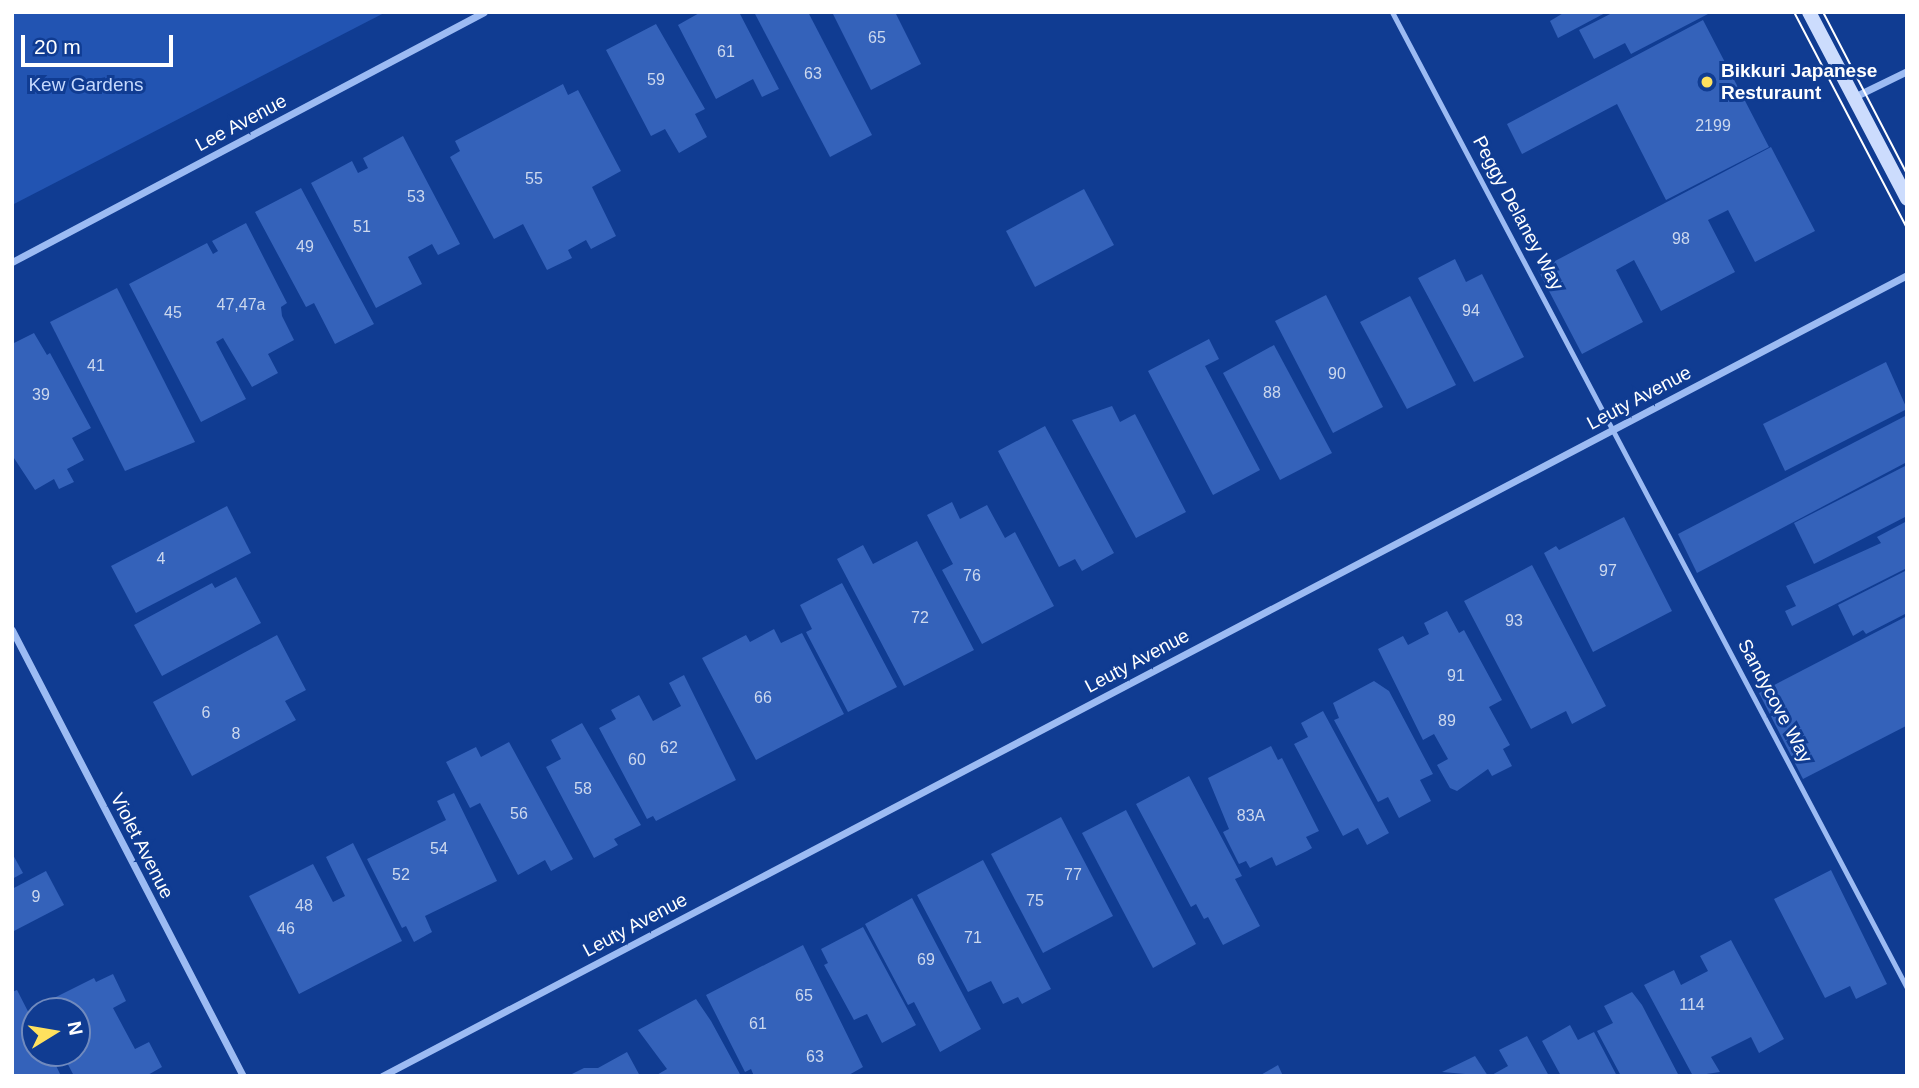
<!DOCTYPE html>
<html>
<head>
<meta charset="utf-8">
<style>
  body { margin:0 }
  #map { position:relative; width:1919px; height:1088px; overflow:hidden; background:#103c92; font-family:Arial,sans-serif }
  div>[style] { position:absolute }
  .green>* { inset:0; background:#2254b2 }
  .building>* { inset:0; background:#3462ba }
  .lane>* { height:5px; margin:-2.5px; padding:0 2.5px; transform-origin:2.5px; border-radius:2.5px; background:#9cbbf3 }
  .street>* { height:7px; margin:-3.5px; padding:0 3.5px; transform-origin:3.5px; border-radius:3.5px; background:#9cbbf3 }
  .secondary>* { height:14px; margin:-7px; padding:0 7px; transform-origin:7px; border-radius:7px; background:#ccdcfd }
  .tram>* { height:2px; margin:-1px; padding:0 1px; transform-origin:1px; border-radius:1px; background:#fff }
  .dots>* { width:19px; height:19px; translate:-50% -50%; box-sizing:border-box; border:4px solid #103c92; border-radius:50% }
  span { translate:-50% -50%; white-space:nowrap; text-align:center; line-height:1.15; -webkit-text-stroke:6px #103c92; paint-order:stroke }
  .number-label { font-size:16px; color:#ccd8ee }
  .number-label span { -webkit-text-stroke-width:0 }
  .poi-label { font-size:19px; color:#fff; font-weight:700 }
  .left { translate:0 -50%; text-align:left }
  .park-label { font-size:19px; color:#c4d8fd }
  .street-label { font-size:19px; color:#fff }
  .frame { position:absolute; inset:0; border:14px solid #fff; pointer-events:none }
  .north { position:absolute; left:21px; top:997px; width:70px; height:70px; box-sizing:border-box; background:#103c92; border:2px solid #708abe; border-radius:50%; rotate:79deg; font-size:19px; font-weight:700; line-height:28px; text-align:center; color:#fff }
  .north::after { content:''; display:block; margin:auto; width:24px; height:32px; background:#ffe15e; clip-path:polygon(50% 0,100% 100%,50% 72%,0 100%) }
  .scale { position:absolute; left:21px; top:35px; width:152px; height:32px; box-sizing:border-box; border:4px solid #fff; border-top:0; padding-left:9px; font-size:21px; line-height:24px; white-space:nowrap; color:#fff; -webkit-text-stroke:5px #103c92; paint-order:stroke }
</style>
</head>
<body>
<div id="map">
  <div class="green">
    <div style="clip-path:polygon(12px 12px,386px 12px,12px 205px)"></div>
  </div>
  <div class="building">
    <div style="clip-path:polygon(701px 12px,739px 12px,779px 89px,762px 97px,753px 79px,716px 99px,678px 25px)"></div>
    <div style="clip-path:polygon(754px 12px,808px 12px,872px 135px,830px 157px)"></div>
    <div style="clip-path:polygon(832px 12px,895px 12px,921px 64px,871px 90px)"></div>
    <div style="clip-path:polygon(1565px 12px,1607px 12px,1558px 38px,1550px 21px)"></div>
    <div style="clip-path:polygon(1614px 12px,1707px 12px,1708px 14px,1631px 54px,1625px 43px,1594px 59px,1579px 30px)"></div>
    <div style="clip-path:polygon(1703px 20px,1769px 147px,1666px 200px,1617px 104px,1522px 154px,1507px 124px)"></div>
    <div style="clip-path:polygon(656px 24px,705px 109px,695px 114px,707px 137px,679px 153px,665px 129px,651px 136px,606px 50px)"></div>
    <div style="clip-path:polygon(563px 84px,568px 95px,578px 90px,621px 171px,592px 187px,616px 236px,591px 249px,586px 240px,568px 250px,572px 258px,547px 270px,523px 224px,494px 239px,450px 157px,460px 151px,455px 141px)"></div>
    <div style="clip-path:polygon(403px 136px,460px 244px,438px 255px,432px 244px,408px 257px,422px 284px,376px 308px,311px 183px,352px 161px,358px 173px,368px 168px,363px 158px)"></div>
    <div style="clip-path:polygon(1771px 147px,1815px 231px,1755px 262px,1728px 210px,1708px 220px,1735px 272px,1661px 311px,1634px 260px,1616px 270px,1643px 322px,1582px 354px,1538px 270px)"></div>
    <div style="clip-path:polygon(301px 188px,374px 324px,335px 344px,314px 303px,306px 307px,255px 212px)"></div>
    <div style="clip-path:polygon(1084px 189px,1114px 245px,1035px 287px,1006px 231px)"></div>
    <div style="clip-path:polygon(246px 223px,287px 303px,281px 307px,282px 316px,294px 340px,268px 354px,278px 373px,252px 387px,223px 338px,216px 342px,246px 399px,201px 422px,129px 284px,207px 243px,213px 254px,218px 251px,212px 241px)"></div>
    <div style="clip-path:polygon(1455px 259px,1466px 282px,1482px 274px,1524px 357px,1474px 382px,1418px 278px)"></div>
    <div style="clip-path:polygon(117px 288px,195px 442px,125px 471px,50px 322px)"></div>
    <div style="clip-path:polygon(1326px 295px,1383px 407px,1333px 433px,1275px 321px)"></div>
    <div style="clip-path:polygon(1410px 296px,1456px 385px,1407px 409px,1360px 322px)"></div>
    <div style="clip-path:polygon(34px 333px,47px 355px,50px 353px,91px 428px,72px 438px,84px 460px,67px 469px,74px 482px,59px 489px,54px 479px,35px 490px,12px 455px,12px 344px)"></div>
    <div style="clip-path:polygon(1209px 339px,1219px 359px,1205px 366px,1260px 470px,1213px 495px,1148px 371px)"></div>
    <div style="clip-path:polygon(1274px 345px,1332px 453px,1280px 480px,1223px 373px)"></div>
    <div style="clip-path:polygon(1886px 362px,1907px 409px,1785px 471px,1763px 424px)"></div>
    <div style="clip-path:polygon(1112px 406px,1120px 422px,1135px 414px,1186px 512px,1136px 538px,1072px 420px)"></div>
    <div style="clip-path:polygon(1907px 415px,1907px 462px,1697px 573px,1678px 534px)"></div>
    <div style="clip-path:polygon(1045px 426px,1114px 553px,1082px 571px,1075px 559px,1059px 567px,998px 451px)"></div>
    <div style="clip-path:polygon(1907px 465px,1907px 516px,1814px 564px,1794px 523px)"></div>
    <div style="clip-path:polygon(952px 502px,960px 519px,987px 505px,1005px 538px,1015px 532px,1054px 606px,982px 644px,942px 570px,953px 564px,927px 515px)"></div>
    <div style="clip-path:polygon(227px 506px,251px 553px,136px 613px,111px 566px)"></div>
    <div style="clip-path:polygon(1624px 517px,1672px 611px,1593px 652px,1544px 553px,1556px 546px,1559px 550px)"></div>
    <div style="clip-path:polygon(1907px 521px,1907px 568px,1792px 626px,1785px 611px,1796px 606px,1786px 586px,1881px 543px,1877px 537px)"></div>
    <div style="clip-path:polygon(917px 541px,974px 650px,904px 686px,837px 559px,863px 545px,873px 564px)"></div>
    <div style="clip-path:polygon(1532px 565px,1606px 706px,1572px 724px,1566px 711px,1531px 729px,1464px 601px)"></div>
    <div style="clip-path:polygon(1907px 570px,1907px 613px,1866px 634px,1863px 630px,1853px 636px,1838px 605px)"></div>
    <div style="clip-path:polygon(236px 577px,261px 623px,162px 676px,134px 625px,212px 583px,215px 588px)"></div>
    <div style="clip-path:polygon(842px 583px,897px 687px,848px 712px,806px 632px,812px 629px,800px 605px)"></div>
    <div style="clip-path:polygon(1447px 611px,1459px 633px,1464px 630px,1502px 700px,1489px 707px,1510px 745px,1503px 749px,1512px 766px,1492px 776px,1488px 769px,1457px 791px,1450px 788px,1437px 765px,1448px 759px,1434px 734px,1423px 740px,1378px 649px,1403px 636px,1408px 645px,1429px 634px,1424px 623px)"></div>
    <div style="clip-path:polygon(1907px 616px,1906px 726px,1803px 779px,1759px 693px)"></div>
    <div style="clip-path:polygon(774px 629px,781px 643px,802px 633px,844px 714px,756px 760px,702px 658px,746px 635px,750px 642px)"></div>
    <div style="clip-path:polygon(277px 635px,306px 690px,285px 701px,296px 720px,192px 776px,153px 702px)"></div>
    <div style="clip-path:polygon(684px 675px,736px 780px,656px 821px,653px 816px,647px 819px,599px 728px,616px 719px,611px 710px,639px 695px,653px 721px,681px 706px,669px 683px)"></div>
    <div style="clip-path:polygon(1374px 681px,1389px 691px,1433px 774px,1420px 780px,1431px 801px,1399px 818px,1388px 797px,1378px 802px,1334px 720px,1339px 718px,1333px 703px)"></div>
    <div style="clip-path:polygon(1323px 711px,1389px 833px,1367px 845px,1358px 828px,1343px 836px,1294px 744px,1308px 737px,1301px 723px)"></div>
    <div style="clip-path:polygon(582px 723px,641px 825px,614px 839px,618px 845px,594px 858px,546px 767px,561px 759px,551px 740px)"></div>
    <div style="clip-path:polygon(509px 742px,573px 859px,551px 871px,545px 860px,518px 875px,480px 803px,470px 808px,446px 762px,476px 747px,481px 757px)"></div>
    <div style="clip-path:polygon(1271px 746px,1278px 760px,1282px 758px,1319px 831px,1306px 837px,1312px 848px,1307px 851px,1276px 866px,1272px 857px,1250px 868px,1246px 861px,1239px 864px,1223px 832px,1229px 829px,1208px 778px)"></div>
    <div style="clip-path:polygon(1189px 776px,1242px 876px,1235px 879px,1260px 926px,1223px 945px,1208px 917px,1204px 919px,1196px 904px,1191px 907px,1136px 804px)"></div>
    <div style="clip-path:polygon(454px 793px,497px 881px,425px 916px,432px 932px,414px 942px,406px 926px,402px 928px,367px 859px,446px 820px,437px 801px)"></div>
    <div style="clip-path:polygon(1126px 810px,1196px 944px,1153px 968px,1082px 833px)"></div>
    <div style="clip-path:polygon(1061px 817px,1113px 916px,1043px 953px,991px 854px)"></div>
    <div style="clip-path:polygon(353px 843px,402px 941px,299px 994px,249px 896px,313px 864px,333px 902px,345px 896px,326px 857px)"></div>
    <div style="clip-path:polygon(12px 853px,23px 873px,12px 879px)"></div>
    <div style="clip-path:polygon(983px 860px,1051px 989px,1022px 1004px,1018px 997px,1003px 1004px,991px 981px,968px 992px,917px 895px)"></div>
    <div style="clip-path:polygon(1831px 870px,1887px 984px,1856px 999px,1850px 986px,1825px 998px,1774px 899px)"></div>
    <div style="clip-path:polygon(46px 871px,64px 905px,12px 932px,12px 889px)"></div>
    <div style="clip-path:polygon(912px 898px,981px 1029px,940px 1052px,914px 1002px,908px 1005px,865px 924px)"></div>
    <div style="clip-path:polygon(863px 927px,916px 1025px,882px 1043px,867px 1014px,854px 1020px,824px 965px,828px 963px,821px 949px)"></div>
    <div style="clip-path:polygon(1731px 940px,1784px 1039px,1759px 1053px,1751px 1037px,1711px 1057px,1720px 1072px,1693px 1076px,1644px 985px,1674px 970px,1681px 985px,1708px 971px,1700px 956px)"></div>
    <div style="clip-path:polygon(803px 945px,863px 1067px,847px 1076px,754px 1076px,751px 1069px,745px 1072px,706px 995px)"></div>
    <div style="clip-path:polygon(113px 974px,126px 1001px,113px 1008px,135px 1049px,149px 1042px,162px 1067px,146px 1076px,74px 1076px,62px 1053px,77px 1053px,77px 1011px,40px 1011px,38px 1006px,94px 978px,96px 982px)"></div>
    <div style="clip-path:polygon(17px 990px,35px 1025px,35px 1053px,50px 1053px,61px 1076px,12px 1076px,12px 992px)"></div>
    <div style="clip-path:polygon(1632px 992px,1642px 1005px,1679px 1076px,1621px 1076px,1597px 1031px,1613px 1023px,1604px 1006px)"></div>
    <div style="clip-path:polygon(696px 999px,711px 1021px,741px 1076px,655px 1076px,667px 1069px,638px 1030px)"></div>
    <div style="clip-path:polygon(1570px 1025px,1578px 1040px,1594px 1032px,1617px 1076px,1561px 1076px,1542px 1041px)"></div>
    <div style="clip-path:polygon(1527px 1036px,1549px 1076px,1490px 1076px,1508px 1066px,1499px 1050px)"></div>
    <div style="clip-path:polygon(627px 1052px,640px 1076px,568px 1076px,584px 1068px,598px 1068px)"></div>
    <div style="clip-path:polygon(1475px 1056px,1488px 1076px,1442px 1072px)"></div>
    <div style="clip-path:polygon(1278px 1065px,1283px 1076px,1259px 1076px)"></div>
  </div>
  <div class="lane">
    <div style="left:1392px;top:12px;width:1104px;rotate:62.18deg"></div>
  </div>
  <div class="street">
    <div style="left:1854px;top:97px;width:59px;rotate:-26.1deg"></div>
    <div style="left:12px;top:262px;width:534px;rotate:-27.91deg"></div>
    <div style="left:12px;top:630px;width:502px;rotate:62.62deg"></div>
    <div style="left:382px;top:1076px;width:1723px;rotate:-27.71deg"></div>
  </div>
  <div class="secondary">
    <div style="left:1809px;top:12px;width:211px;rotate:62.3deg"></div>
  </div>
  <div class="tram">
    <div style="left:1794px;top:12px;width:244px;rotate:62.4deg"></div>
    <div style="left:1823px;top:12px;width:182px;rotate:62.6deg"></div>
  </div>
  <div class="dots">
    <div style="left:1707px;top:82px;background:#ffe15e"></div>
  </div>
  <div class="number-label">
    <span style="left:877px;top:38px">65</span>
    <span style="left:726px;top:52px">61</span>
    <span style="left:813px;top:74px">63</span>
    <span style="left:656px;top:80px">59</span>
    <span style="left:1713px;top:126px">2199</span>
    <span style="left:534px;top:179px">55</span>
    <span style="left:416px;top:197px">53</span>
    <span style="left:362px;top:227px">51</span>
    <span style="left:1681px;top:239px">98</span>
    <span style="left:305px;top:247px">49</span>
    <span style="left:241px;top:305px">47,47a</span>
    <span style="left:1471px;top:311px">94</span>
    <span style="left:173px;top:313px">45</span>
    <span style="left:96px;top:366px">41</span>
    <span style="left:1337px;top:374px">90</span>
    <span style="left:1272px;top:393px">88</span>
    <span style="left:41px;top:395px">39</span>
    <span style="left:161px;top:559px">4</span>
    <span style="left:1608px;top:571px">97</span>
    <span style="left:972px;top:576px">76</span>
    <span style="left:920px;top:618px">72</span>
    <span style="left:1514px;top:621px">93</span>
    <span style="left:1456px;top:676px">91</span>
    <span style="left:763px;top:698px">66</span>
    <span style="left:206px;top:713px">6</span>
    <span style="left:1447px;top:721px">89</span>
    <span style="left:236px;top:734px">8</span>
    <span style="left:669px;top:748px">62</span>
    <span style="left:637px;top:760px">60</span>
    <span style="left:583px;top:789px">58</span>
    <span style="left:519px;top:814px">56</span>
    <span style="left:1251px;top:816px">83A</span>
    <span style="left:439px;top:849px">54</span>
    <span style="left:401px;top:875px">52</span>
    <span style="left:1073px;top:875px">77</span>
    <span style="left:36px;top:897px">9</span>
    <span style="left:1035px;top:901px">75</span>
    <span style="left:304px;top:906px">48</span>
    <span style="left:286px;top:929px">46</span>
    <span style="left:973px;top:938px">71</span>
    <span style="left:926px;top:960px">69</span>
    <span style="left:804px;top:996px">65</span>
    <span style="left:1692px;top:1005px">114</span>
    <span style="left:758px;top:1024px">61</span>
    <span style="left:815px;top:1057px">63</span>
  </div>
  <div class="poi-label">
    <span class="left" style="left:1721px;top:82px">Bikkuri Japanese<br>Resturaunt</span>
  </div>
  <div class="park-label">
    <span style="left:86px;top:85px">Kew Gardens</span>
  </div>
  <div class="street-label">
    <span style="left:241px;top:123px;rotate:-28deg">Lee Avenue</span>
    <span style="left:1518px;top:213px;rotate:62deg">Peggy Delaney Way</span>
    <span style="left:1639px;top:398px;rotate:-28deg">Leuty Avenue</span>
    <span style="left:1137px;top:661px;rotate:-28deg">Leuty Avenue</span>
    <span style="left:1775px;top:701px;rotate:62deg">Sandycove Way</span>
    <span style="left:142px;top:846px;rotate:63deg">Violet Avenue</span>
    <span style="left:635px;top:925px;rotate:-28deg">Leuty Avenue</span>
  </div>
  <div class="frame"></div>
  <div class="north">N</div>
  <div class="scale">20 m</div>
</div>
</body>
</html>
